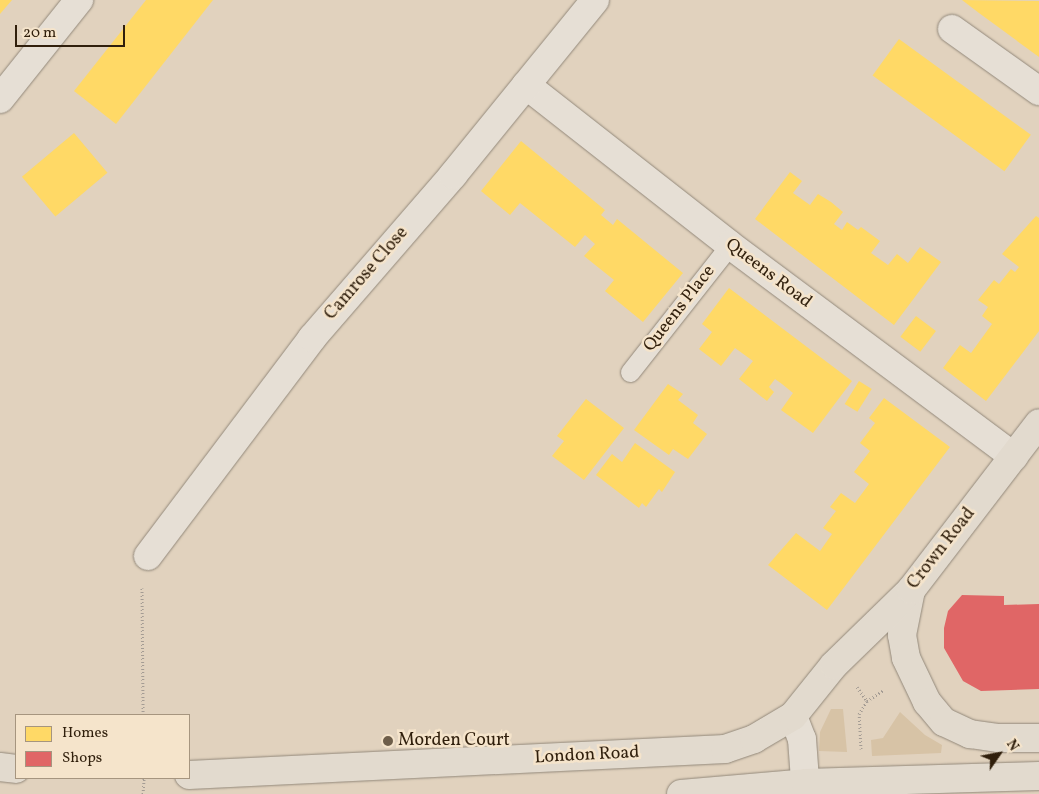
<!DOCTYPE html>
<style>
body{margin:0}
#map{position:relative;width:1039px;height:794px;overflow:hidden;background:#e1d2be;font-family:Vollkorn,serif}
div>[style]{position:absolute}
.green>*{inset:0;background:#d7c3a6}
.homes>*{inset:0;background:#ffd966;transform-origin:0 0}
.shops>*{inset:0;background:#e06666}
.path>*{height:3px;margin-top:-1.5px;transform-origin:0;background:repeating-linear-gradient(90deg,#a49c94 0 1px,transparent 0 3.5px)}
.roads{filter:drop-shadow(0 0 1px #92887a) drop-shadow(0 0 1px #92887a)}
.service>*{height:19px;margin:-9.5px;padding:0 9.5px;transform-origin:9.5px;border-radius:9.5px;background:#e6dfd5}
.minor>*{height:28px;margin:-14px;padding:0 14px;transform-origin:14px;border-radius:14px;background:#e6dfd5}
.trunk>*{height:28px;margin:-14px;padding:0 14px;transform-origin:14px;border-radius:14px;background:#e2dace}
.dots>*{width:14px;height:14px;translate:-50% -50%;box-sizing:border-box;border:2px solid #f5e4cb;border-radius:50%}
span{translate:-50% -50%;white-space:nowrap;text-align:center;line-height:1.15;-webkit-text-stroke:5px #f5e4cb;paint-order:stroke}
.street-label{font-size:18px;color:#301f0c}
.poi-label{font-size:18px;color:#301f0c}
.left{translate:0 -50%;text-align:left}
.legend{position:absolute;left:15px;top:714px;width:175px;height:65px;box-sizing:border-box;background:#f5e4cb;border:1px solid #a6957f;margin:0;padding:6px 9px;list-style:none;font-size:15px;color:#301f0c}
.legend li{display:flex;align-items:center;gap:10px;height:25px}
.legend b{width:25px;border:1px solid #a6957f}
.north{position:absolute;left:974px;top:729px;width:50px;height:50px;-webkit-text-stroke:4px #f5e4cb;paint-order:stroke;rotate:57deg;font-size:14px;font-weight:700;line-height:20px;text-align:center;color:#301f0c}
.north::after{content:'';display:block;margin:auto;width:18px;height:22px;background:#301f0c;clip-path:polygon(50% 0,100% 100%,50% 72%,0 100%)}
.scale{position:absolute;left:15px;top:25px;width:110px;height:22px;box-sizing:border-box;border:2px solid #301f0c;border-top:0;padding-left:6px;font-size:15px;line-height:18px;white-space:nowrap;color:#301f0c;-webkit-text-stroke:4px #f5e4cb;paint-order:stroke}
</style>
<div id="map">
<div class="green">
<div style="clip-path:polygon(831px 709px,843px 709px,847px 752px,819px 751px,820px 732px)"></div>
<div style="clip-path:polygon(900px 712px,925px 735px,942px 745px,941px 753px,872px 756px,871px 740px,883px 738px)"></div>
</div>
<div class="homes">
<div style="clip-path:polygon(0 0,12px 0,0 14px)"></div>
<div style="clip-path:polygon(146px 0,213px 0,116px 124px,74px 91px)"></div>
<div style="clip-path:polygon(962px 0,1039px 1px,1039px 57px,979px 13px)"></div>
<div style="left:899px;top:39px;width:163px;height:45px;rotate:36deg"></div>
<div style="left:74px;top:133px;width:52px;height:68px;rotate:50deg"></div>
<div style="clip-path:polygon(521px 141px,605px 210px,601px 215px,613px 225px,617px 219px,683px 273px,643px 322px,605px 291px,614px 280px,584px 256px,595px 244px,585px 235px,575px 247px,520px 203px,510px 215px,481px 191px)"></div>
<div style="clip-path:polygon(790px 172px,802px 181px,793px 193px,810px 205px,818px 194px,831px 202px,843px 212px,834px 224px,842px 230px,847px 222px,858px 230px,861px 227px,880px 241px,871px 253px,888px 265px,897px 254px,908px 263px,920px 247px,941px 262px,894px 325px,755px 219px)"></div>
<div style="clip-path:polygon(1036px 216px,1039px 218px,1039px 331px,986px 401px,943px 368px,960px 345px,971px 353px,992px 324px,982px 316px,988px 307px,978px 300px,994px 280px,999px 284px,1011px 269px,1015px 272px,1019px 267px,1002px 254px)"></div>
<div style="clip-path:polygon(729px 288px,852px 381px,813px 433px,781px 410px,793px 393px,782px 384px,775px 379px,769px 387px,774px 392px,767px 401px,739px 379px,753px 361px,735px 348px,721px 366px,699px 349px,712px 332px,702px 324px)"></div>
<div style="left:916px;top:316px;width:25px;height:26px;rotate:37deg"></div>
<div style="left:859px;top:381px;width:15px;height:27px;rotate:32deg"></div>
<div style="clip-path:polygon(668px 384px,683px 394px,678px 400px,698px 415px,693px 423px,707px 434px,688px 459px,673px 449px,669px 455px,634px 430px)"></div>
<div style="clip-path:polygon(884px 398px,950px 447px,827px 610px,768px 565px,796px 533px,820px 551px,832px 534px,823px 528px,836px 511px,830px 507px,841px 493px,855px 503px,869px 484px,854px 472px,870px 451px,860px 443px,875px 423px,869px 418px)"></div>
<div style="clip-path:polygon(586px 399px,624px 428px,584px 480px,552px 456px,564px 441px,557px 436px)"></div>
<div style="clip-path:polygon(635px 443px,675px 472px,662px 492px,659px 489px,646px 507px,642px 503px,639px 508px,596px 475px,612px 454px,622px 462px)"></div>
</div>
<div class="shops">
<div style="clip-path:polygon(962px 595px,1004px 596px,1004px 605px,1039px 604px,1039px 689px,981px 691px,963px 681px,944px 648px,944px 628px,948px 611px)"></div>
</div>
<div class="path">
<div style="left:142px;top:588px;width:127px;rotate:89.5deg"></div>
<div style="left:857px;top:687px;width:17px;rotate:54deg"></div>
<div style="left:861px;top:749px;width:35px;rotate:-93deg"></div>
<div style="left:859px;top:714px;width:15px;rotate:-58deg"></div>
<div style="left:867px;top:701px;width:20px;rotate:-33deg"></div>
<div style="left:143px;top:794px;width:16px;rotate:-86deg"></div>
</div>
<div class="roads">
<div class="service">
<div style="left:630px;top:372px;width:162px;rotate:-51.8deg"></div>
</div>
<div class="minor">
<div style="left:952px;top:29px;width:107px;rotate:35.5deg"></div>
<div style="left:526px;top:85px;width:259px;rotate:38.1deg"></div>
<div style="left:730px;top:245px;width:354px;rotate:36.7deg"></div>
<div style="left:0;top:99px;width:127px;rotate:-51.4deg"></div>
<div style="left:148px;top:556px;width:273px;rotate:-53deg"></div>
<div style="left:312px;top:338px;width:216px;rotate:-49.1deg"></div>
<div style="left:453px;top:175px;width:225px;rotate:-50.9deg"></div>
<div style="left:793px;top:716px;width:25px;rotate:69deg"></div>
<div style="left:802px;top:739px;width:55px;rotate:85.8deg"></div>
</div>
<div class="trunk">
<div style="left:911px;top:590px;width:46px;rotate:101.3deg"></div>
<div style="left:902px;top:635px;width:23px;rotate:80deg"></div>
<div style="left:906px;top:658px;width:49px;rotate:64.5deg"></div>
<div style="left:927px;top:702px;width:26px;rotate:50deg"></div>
<div style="left:944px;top:722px;width:29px;rotate:25deg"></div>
<div style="left:970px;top:734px;width:29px;rotate:8deg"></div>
<div style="left:999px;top:738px;width:40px"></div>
<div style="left:0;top:767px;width:16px;rotate:7deg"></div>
<div style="left:189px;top:775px;width:537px;rotate:-2.78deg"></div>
<div style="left:725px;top:749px;width:31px;rotate:-19deg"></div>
<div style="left:754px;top:739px;width:45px;rotate:-30.5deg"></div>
<div style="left:793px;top:716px;width:65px;rotate:-51.2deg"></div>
<div style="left:834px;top:665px;width:107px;rotate:-44.2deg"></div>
<div style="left:911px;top:590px;width:210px;rotate:-52.5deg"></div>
<div style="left:681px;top:794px;width:125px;rotate:-5deg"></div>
<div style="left:806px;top:783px;width:233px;rotate:-1.7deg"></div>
</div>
</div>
<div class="dots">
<div style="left:388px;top:741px;background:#6e5e4a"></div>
</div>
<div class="street-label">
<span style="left:367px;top:274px;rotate:-49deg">Camrose Close</span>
<span style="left:768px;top:274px;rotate:37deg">Queens Road</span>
<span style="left:680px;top:309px;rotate:-52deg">Queens Place</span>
<span style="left:942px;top:549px;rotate:-52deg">Crown Road</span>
<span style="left:587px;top:756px;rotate:-3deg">London Road</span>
</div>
<div class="poi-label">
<span class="left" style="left:398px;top:741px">Morden Court</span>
</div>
<ul class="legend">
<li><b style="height:14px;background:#ffd966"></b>Homes</li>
<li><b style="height:14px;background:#e06666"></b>Shops</li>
</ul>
<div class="north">N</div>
<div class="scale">20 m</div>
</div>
